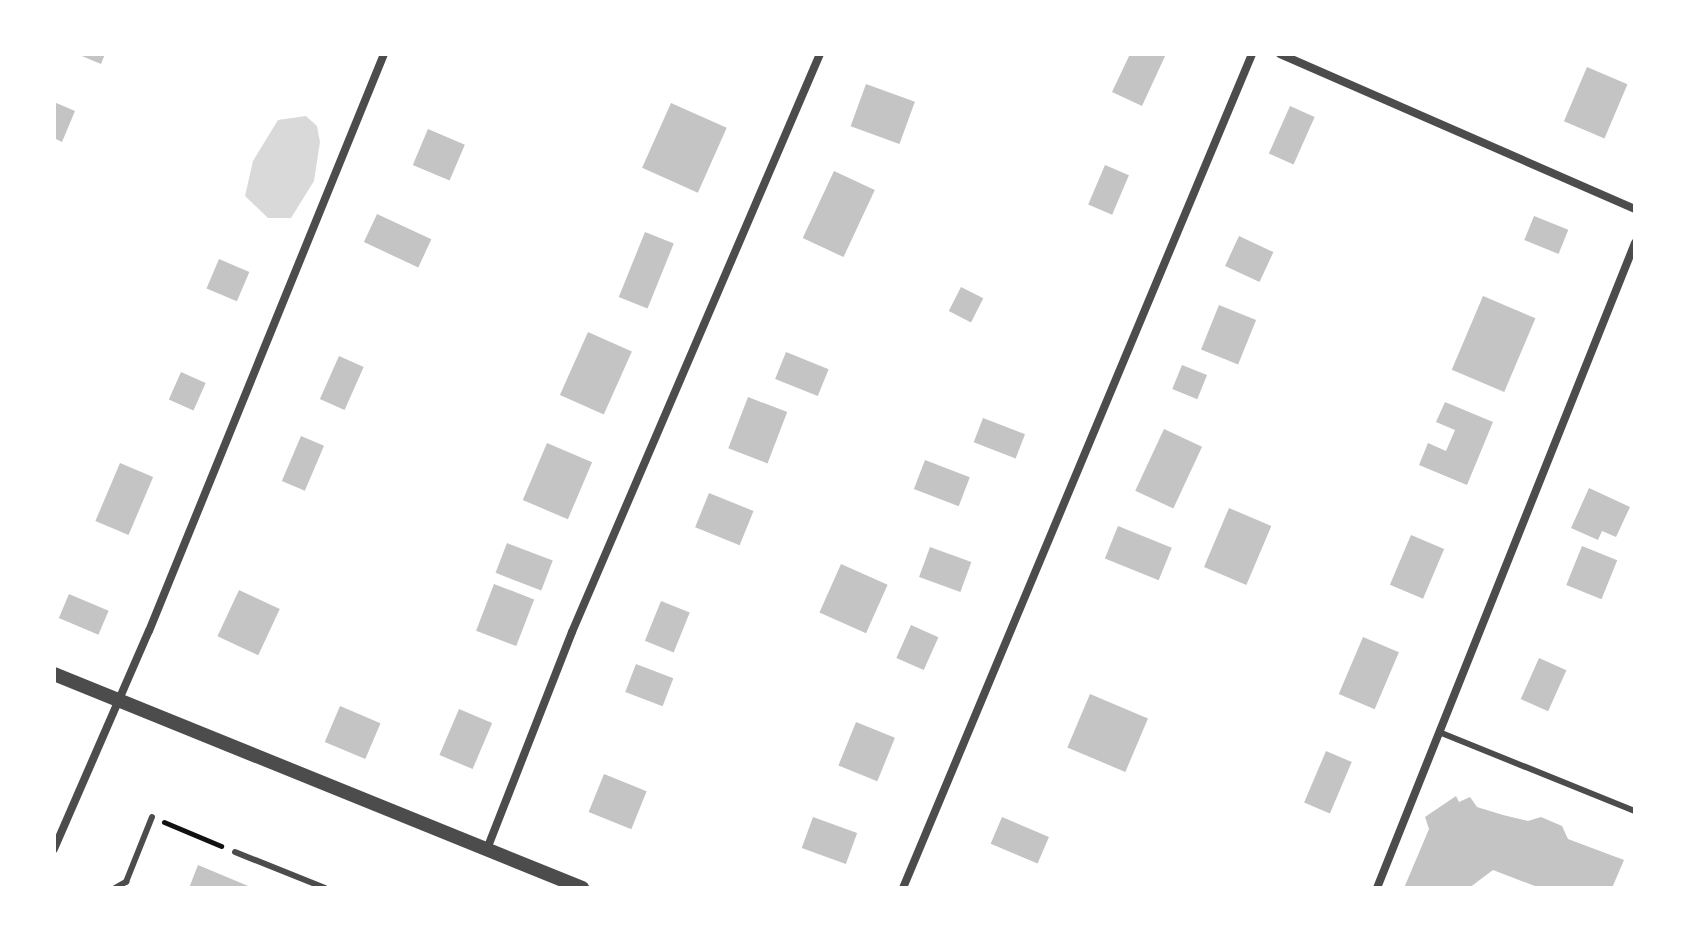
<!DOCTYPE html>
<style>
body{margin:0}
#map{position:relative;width:1689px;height:942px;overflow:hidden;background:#fff;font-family:"Sofia Sans Condensed",sans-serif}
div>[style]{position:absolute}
.water>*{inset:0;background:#d9d9d9}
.building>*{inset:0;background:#c4c4c4;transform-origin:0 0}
.path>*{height:5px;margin:-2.5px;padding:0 2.5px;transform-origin:2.5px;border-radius:2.5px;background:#111}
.service>*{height:6px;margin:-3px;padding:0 3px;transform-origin:3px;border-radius:3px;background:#4c4c4c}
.minor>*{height:8px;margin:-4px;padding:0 4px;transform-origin:4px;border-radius:4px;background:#4c4c4c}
.tertiary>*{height:14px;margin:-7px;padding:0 7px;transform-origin:7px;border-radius:7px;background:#4c4c4c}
span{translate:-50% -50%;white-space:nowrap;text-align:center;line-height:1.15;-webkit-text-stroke:7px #fff;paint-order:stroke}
.frame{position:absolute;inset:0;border:56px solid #fff;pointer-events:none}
</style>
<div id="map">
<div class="water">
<div style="clip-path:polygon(306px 116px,317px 126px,320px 142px,314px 181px,291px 218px,268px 218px,245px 196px,253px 161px,278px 120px)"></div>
</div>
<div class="building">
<div style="clip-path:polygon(77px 54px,105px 54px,101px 64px)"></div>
<div style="clip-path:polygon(1130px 54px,1166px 54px,1142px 106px,1112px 92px)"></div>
<div style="left:1587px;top:67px;width:44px;height:59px;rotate:23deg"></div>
<div style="left:866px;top:84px;width:52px;height:45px;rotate:20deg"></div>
<div style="clip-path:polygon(54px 102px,75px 111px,62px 142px,54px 138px)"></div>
<div style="left:671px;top:103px;width:61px;height:71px;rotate:24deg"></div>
<div style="left:1290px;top:106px;width:27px;height:52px;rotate:24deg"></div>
<div style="left:428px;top:129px;width:40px;height:39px;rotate:23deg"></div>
<div style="left:1105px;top:165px;width:26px;height:43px;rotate:23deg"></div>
<div style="left:834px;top:171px;width:45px;height:74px;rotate:25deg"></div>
<div style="left:377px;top:214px;width:60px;height:31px;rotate:25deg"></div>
<div style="left:1534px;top:216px;width:37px;height:26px;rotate:22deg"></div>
<div style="left:645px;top:232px;width:31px;height:70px;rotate:22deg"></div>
<div style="left:1239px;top:236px;width:38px;height:33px;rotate:25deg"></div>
<div style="left:219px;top:259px;width:33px;height:32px;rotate:23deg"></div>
<div style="left:961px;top:287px;width:25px;height:27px;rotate:27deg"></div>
<div style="left:1483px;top:296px;width:57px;height:80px;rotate:23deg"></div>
<div style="left:1219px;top:305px;width:40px;height:48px;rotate:22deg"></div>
<div style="left:588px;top:332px;width:48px;height:69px;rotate:24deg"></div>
<div style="left:786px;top:352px;width:46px;height:29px;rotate:22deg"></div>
<div style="left:339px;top:356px;width:27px;height:47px;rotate:24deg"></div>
<div style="left:1182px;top:365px;width:27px;height:26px;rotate:22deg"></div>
<div style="left:181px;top:372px;width:27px;height:30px;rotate:24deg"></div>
<div style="left:748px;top:397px;width:42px;height:55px;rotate:21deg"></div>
<div style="clip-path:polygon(1445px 402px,1493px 422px,1467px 485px,1419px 465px,1428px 443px,1446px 451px,1455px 430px,1436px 422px)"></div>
<div style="left:983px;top:418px;width:45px;height:26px;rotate:21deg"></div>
<div style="left:1164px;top:429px;width:42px;height:68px;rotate:25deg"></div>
<div style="left:301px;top:436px;width:25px;height:49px;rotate:23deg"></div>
<div style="left:547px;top:443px;width:49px;height:62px;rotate:23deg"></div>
<div style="left:925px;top:460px;width:48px;height:31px;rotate:21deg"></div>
<div style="left:120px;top:463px;width:36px;height:63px;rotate:23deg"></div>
<div style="clip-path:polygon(1589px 488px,1630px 507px,1616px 537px,1602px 531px,1598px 540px,1571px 528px)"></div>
<div style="left:709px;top:493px;width:48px;height:37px;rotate:22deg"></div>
<div style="left:1229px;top:508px;width:46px;height:64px;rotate:23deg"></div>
<div style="left:1118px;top:526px;width:58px;height:35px;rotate:22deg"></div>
<div style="left:1411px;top:535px;width:36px;height:54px;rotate:23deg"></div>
<div style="left:507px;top:543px;width:49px;height:32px;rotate:21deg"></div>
<div style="left:1582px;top:546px;width:38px;height:42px;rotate:22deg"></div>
<div style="left:930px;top:547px;width:44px;height:32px;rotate:20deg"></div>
<div style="left:841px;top:564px;width:51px;height:53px;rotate:24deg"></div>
<div style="left:494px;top:584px;width:43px;height:50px;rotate:21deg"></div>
<div style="left:239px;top:590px;width:45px;height:51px;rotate:25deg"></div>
<div style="left:69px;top:594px;width:43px;height:26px;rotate:23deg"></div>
<div style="left:661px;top:601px;width:31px;height:43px;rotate:22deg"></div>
<div style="left:911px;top:625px;width:30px;height:36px;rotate:24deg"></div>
<div style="left:1363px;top:637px;width:39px;height:62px;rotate:23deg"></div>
<div style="left:1539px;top:658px;width:30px;height:45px;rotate:24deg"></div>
<div style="left:636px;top:664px;width:40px;height:30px;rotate:21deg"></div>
<div style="left:1090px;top:694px;width:63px;height:58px;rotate:23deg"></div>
<div style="left:340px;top:706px;width:44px;height:39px;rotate:23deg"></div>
<div style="left:459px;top:709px;width:36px;height:50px;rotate:23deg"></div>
<div style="left:856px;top:722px;width:42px;height:47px;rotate:22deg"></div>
<div style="left:1326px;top:751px;width:28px;height:56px;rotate:23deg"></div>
<div style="left:604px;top:774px;width:46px;height:41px;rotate:22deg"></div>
<div style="clip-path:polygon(1456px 796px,1459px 802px,1470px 797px,1477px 807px,1503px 815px,1528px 821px,1541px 817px,1562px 826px,1568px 839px,1624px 860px,1612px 888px,1540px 888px,1493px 870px,1469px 888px,1404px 888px,1429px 829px,1425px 817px)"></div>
<div style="left:813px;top:817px;width:47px;height:33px;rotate:20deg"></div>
<div style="left:1002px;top:817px;width:51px;height:29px;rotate:23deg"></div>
<div style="clip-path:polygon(198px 865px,253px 888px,189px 888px)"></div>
</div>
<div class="path">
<div style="left:164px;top:822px;width:62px;rotate:22.8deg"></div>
</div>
<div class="service">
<div style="left:1439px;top:732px;width:211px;rotate:22deg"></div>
<div style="left:235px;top:852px;width:97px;rotate:21.8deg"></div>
<div style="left:115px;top:888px;width:13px;rotate:-29deg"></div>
<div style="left:126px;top:882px;width:70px;rotate:-68.2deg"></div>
</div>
<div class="minor">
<div style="left:1280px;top:54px;width:387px;rotate:23.6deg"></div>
<div style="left:54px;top:849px;width:238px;rotate:-66.5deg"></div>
<div style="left:149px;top:631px;width:623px;rotate:-67.84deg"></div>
<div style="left:487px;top:849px;width:233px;rotate:-68.6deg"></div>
<div style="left:572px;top:632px;width:629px;rotate:-66.78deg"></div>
<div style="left:903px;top:888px;width:904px;rotate:-67.29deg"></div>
<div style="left:1377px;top:888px;width:695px;rotate:-68.2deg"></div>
</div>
<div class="tertiary">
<div style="left:54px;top:674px;width:570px;rotate:22.06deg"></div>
</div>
<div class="frame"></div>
</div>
